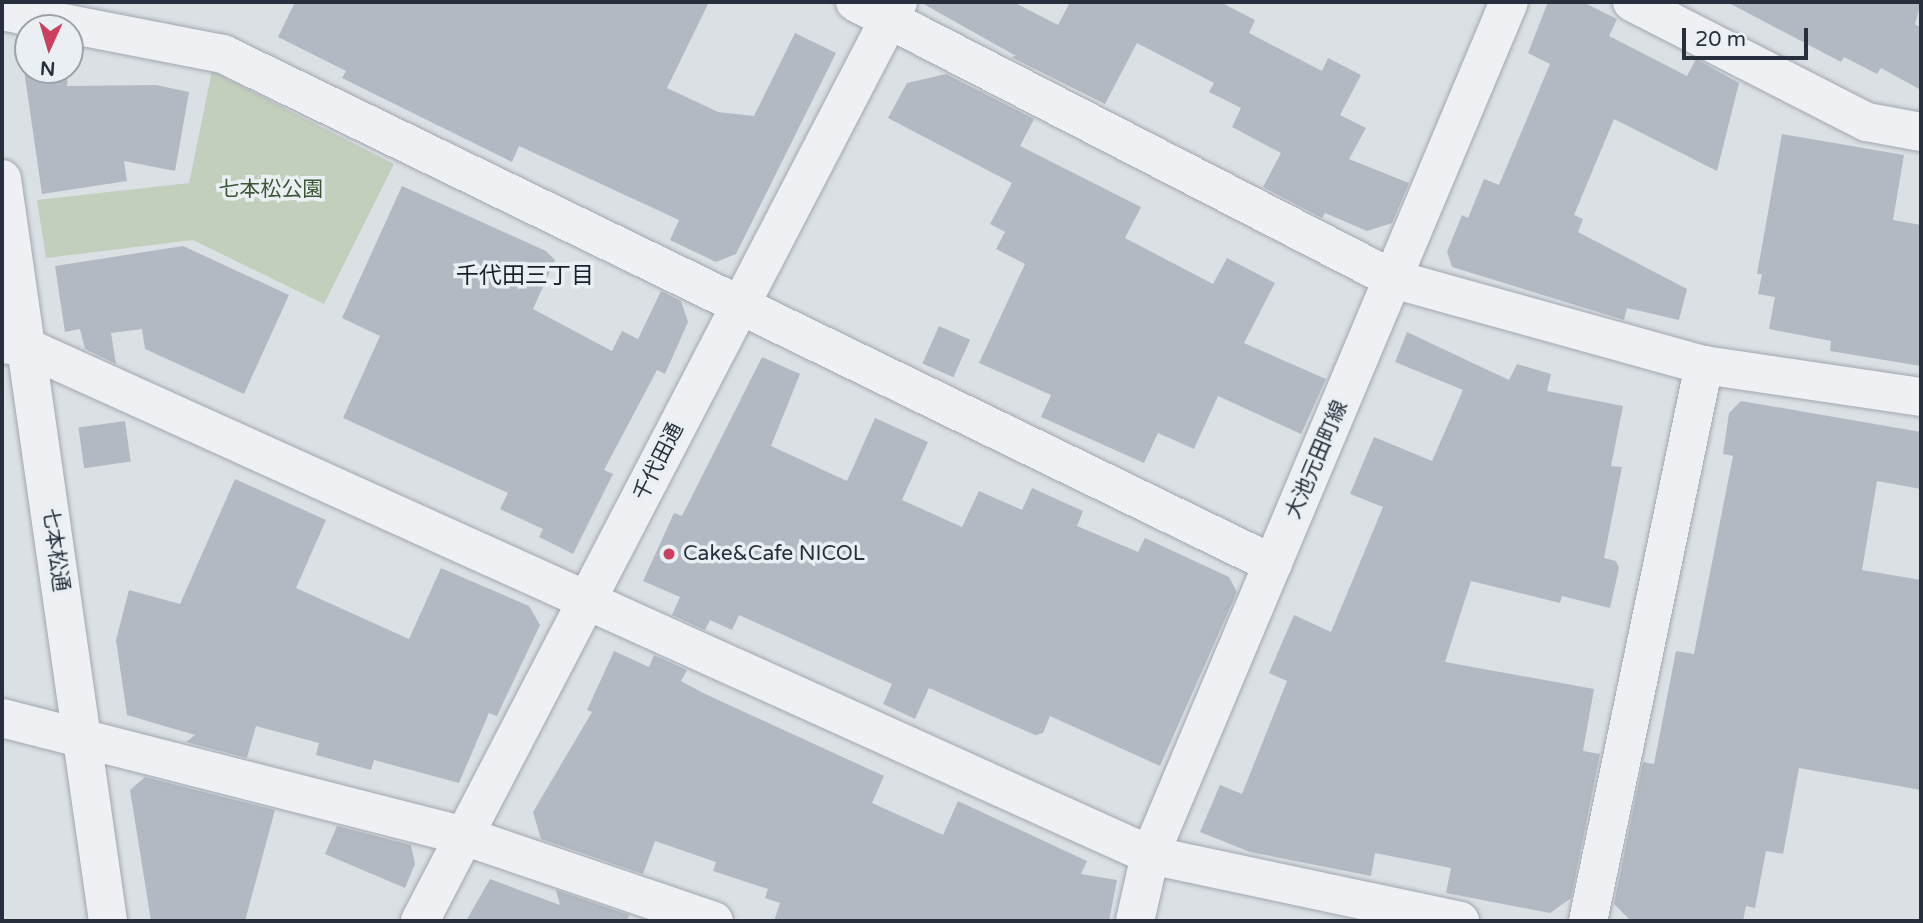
<!DOCTYPE html>
<meta charset="utf-8">
<style>
body{margin:0}
#map{position:relative;width:1923px;height:923px;overflow:hidden;background:#dbe0e5;font-family:"Varela Round","Noto Sans JP",sans-serif}
div>[style]{position:absolute}
.green>*{inset:0;background:#c2cfbd}
.building>*{inset:0;background:#b3b9c2;transform-origin:0 0}
.roads{filter:drop-shadow(0 0 2px #a1a7af) drop-shadow(0 0 2px #a1a7af)}
.minor>*{height:38px;margin:-19px;padding:0 19px;transform-origin:19px;border-radius:19px;background:#eef0f4}
.dots>*{width:19px;height:19px;translate:-50% -50%;box-sizing:border-box;border:4px solid #eaeff3;border-radius:50%}
span{translate:-50% -50%;white-space:nowrap;text-align:center;line-height:1.15;-webkit-text-stroke:7px #eaeff3;paint-order:stroke}
.park-label{font-size:21px;color:#3c5633}
.street-label{font-size:21px;color:#262f3b}
.poi-label{font-size:21px;color:#262f3b}
.left{translate:0 -50%;text-align:left}
.neighbourhood-label{font-size:23px;color:#18202c}
.frame{position:absolute;inset:0;border:4px solid #262f3b;pointer-events:none}
.north{position:absolute;left:14px;top:14px;width:70px;height:70px;box-sizing:border-box;background:#eaeff3;border:2px solid #9ca2a9;border-radius:50%;rotate:184deg;font-size:19px;font-weight:700;line-height:28px;text-align:center;color:#262f3b}
.north::after{content:'';display:block;margin:auto;width:24px;height:32px;background:#ca405d;clip-path:polygon(50% 0,100% 100%,50% 72%,0 100%)}
.scale{position:absolute;left:1682px;top:28px;width:126px;height:32px;box-sizing:border-box;border:4px solid #262f3b;border-top:0;padding-left:9px;font-size:21px;line-height:24px;white-space:nowrap;color:#262f3b;-webkit-text-stroke:5px #eaeff3;paint-order:stroke}
</style>
<div id="map">
<div class="green">
<div style="clip-path:polygon(212px 71px,394px 164px,324px 304px,193px 240px,46px 258px,37px 200px,189px 183px)"></div>
</div>
<div class="building">
<div style="clip-path:polygon(295px 2px,709px 2px,667px 88px,718px 112px,754px 116px,795px 33px,836px 53px,736px 254px,716px 262px,670px 240px,679px 220px,519px 146px,512px 162px,342px 78px,346px 71px,278px 37px)"></div>
<div style="clip-path:polygon(920px 2px,1013px 2px,1058px 25px,1070px 2px,1220px 2px,1255px 20px,1249px 33px,1322px 71px,1328px 58px,1361px 75px,1340px 115px,1366px 128px,1349px 159px,1409px 183px,1392px 223px,1367px 231px,1325px 213px,1322px 218px,1263px 187px,1281px 153px,1232px 127px,1241px 108px,1209px 92px,1214px 83px,1137px 43px,1105px 104px,1011px 57px,1016px 56px)"></div>
<div style="clip-path:polygon(1548px 2px,1583px 2px,1617px 19px,1609px 36px,1687px 76px,1696px 59px,1739px 83px,1717px 171px,1614px 119px,1574px 215px,1583px 219px,1578px 232px,1687px 289px,1679px 320px,1627px 308px,1624px 320px,1452px 267px,1447px 252px,1462px 215px,1468px 218px,1484px 179px,1499px 185px,1550px 64px,1528px 53px)"></div>
<div style="clip-path:polygon(1727px 2px,1921px 2px,1915px 24px,1921px 28px,1921px 90px,1881px 68px,1877px 74px,1844px 57px,1841px 62px)"></div>
<div style="clip-path:polygon(24px 70px,68px 70px,67px 86px,156px 85px,189px 92px,175px 171px,124px 161px,127px 181px,42px 194px)"></div>
<div style="clip-path:polygon(946px 74px,1034px 119px,1020px 146px,1141px 207px,1125px 238px,1213px 284px,1227px 258px,1275px 283px,1244px 343px,1326px 379px,1301px 434px,1218px 396px,1194px 449px,1158px 433px,1144px 463px,1041px 417px,1051px 395px,979px 363px,1025px 264px,996px 249px,1005px 232px,990px 224px,1012px 183px,888px 118px,907px 83px)"></div>
<div style="clip-path:polygon(1782px 134px,1904px 155px,1893px 220px,1921px 225px,1921px 366px,1830px 351px,1831px 341px,1769px 329px,1775px 297px,1758px 294px,1762px 274px,1757px 274px)"></div>
<div style="clip-path:polygon(402px 186px,546px 251px,555px 260px,533px 309px,612px 351px,622px 331px,638px 339px,661px 291px,681px 301px,688px 322px,665px 374px,657px 370px,604px 470px,613px 474px,573px 554px,539px 537px,543px 529px,500px 509px,508px 493px,343px 418px,380px 336px,342px 318px)"></div>
<div style="clip-path:polygon(183px 246px,289px 295px,244px 394px,145px 349px,142px 329px,111px 333px,116px 364px,85px 349px,80px 329px,65px 332px,55px 266px)"></div>
<div style="left:939px;top:326px;width:34px;height:41px;rotate:24deg"></div>
<div style="clip-path:polygon(1407px 332px,1509px 380px,1517px 364px,1551px 374px,1547px 391px,1623px 406px,1611px 466px,1622px 467px,1604px 558px,1616px 561px,1619px 568px,1610px 608px,1562px 596px,1560px 603px,1471px 581px,1445px 662px,1594px 689px,1583px 751px,1600px 754px,1571px 898px,1550px 913px,1446px 893px,1451px 868px,1375px 853px,1371px 876px,1250px 852px,1200px 832px,1220px 785px,1242px 794px,1287px 681px,1269px 673px,1294px 615px,1331px 632px,1383px 507px,1350px 494px,1374px 437px,1432px 461px,1463px 390px,1395px 362px)"></div>
<div style="clip-path:polygon(762px 357px,800px 374px,771px 446px,847px 481px,875px 418px,928px 442px,902px 500px,962px 527px,979px 491px,1022px 510px,1032px 488px,1083px 511px,1077px 526px,1138px 552px,1145px 538px,1229px 577px,1237px 592px,1160px 766px,1050px 716px,1043px 733px,1035px 735px,929px 688px,915px 719px,883px 704px,892px 684px,739px 615px,732px 630px,710px 620px,705px 630px,672px 615px,680px 597px,643px 581px,674px 513px,682px 516px)"></div>
<div style="clip-path:polygon(1741px 401px,1921px 432px,1921px 489px,1877px 481px,1862px 570px,1921px 580px,1921px 790px,1799px 768px,1783px 854px,1766px 851px,1755px 908px,1746px 906px,1743px 921px,1631px 921px,1614px 904px,1643px 762px,1654px 764px,1676px 651px,1694px 654px,1733px 456px,1723px 454px,1729px 413px)"></div>
<div style="left:125px;top:421px;width:41px;height:47px;rotate:82deg"></div>
<div style="clip-path:polygon(235px 479px,326px 520px,296px 588px,409px 639px,441px 568px,529px 606px,540px 625px,497px 716px,489px 713px,459px 783px,374px 760px,371px 770px,316px 755px,319px 743px,256px 726px,247px 758px,186px 742px,195px 735px,127px 715px,116px 640px,129px 590px,180px 604px)"></div>
<div style="clip-path:polygon(614px 651px,649px 667px,654px 655px,687px 670px,681px 681px,703px 693px,884px 776px,872px 803px,943px 835px,958px 801px,1087px 861px,1081px 874px,1117px 880px,1109px 921px,774px 921px,780px 903px,765px 898px,768px 889px,713px 871px,716px 862px,655px 841px,643px 874px,541px 839px,533px 812px,592px 712px,587px 710px)"></div>
<div style="clip-path:polygon(145px 777px,275px 810px,245px 921px,151px 921px,130px 790px)"></div>
<div style="clip-path:polygon(337px 826px,411px 845px,415px 864px,405px 888px,325px 854px)"></div>
<div style="clip-path:polygon(490px 879px,560px 905px,556px 890px,629px 915px,627px 921px,466px 921px)"></div>
</div>
<div class="roads">
<div class="minor">
<div style="left:855px;top:2px;width:605px;rotate:27.24deg"></div>
<div style="left:1393px;top:279px;width:323px;rotate:15.5deg"></div>
<div style="left:1704px;top:365px;width:219px;rotate:8.4deg"></div>
<div style="left:1632px;top:2px;width:264px;rotate:27.1deg"></div>
<div style="left:1867px;top:122px;width:55px;rotate:10.5deg"></div>
<div style="left:2px;top:11px;width:225px;rotate:11deg"></div>
<div style="left:223px;top:54px;width:1167px;rotate:25.91deg"></div>
<div style="left:2px;top:179px;width:750px;rotate:81.87deg"></div>
<div style="left:2px;top:344px;width:24px;rotate:7deg"></div>
<div style="left:26px;top:347px;width:1233px;rotate:24.32deg"></div>
<div style="left:1150px;top:855px;width:317px;rotate:12deg"></div>
<div style="left:2px;top:718px;width:477px;rotate:14.3deg"></div>
<div style="left:464px;top:836px;width:264px;rotate:18.8deg"></div>
<div style="left:420px;top:921px;width:1036px;rotate:-62.52deg"></div>
<div style="left:1135px;top:921px;width:68px;rotate:-77.2deg"></div>
<div style="left:1150px;top:855px;width:925px;rotate:-67.18deg"></div>
<div style="left:1588px;top:921px;width:568px;rotate:-78.22deg"></div>
</div>
</div>
<div class="dots">
<div style="left:669px;top:554px;background:#ca405d"></div>
</div>
<div class="park-label">
<span style="left:271px;top:190px">七本松公園</span>
</div>
<div class="street-label">
<span style="left:1317px;top:460px;rotate:-67deg">大池元田町線</span>
<span style="left:659px;top:462px;rotate:-63deg">千代田通</span>
<span style="left:55px;top:550px;rotate:82deg">七本松通</span>
</div>
<div class="poi-label">
<span class="left" style="left:683px;top:554px">Cake&amp;Cafe NICOL</span>
</div>
<div class="neighbourhood-label">
<span style="left:525px;top:276px">千代田三丁目</span>
</div>
<div class="frame"></div>
<div class="north">N</div>
<div class="scale">20 m</div>
</div>
